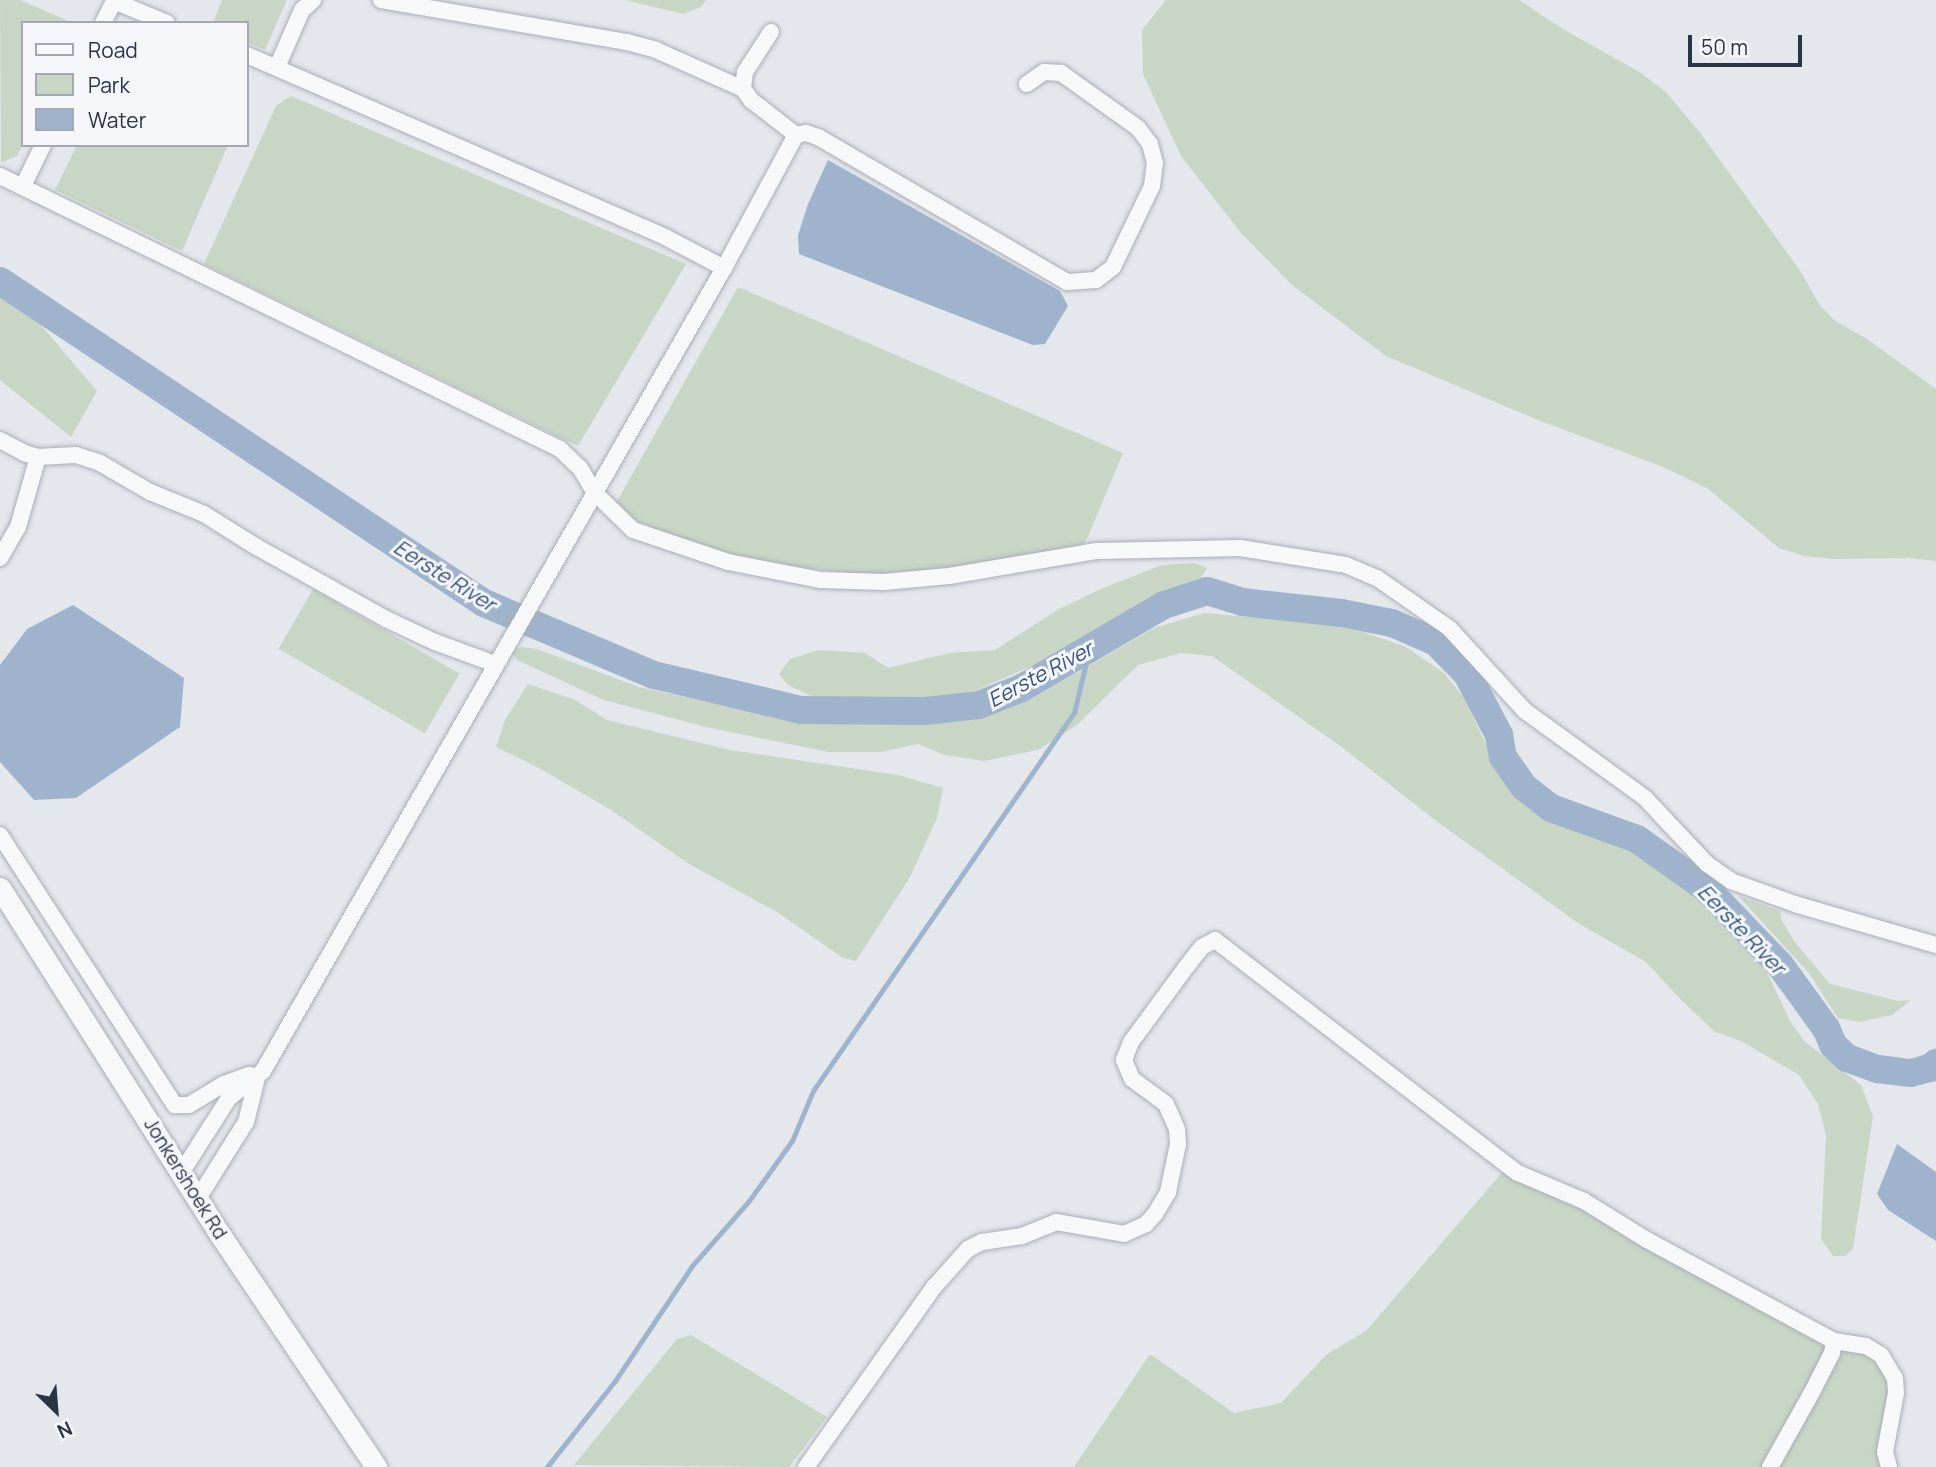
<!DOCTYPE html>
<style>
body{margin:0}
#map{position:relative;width:1936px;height:1467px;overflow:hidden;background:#e4e7ec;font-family:Manrope,sans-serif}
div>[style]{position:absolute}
.green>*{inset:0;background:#c9d6c5;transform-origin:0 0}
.water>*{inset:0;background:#9fb4cc}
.stream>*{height:4.5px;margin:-2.25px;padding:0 2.25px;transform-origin:2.25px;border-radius:2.25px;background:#9fb4cc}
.river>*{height:28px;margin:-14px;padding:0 14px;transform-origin:14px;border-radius:14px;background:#9fb4cc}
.roads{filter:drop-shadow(0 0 2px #a9aeb7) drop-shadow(0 0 2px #a9aeb7)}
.minor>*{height:16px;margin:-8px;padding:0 8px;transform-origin:8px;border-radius:8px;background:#f7f8fa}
.tertiary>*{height:21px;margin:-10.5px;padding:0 10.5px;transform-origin:10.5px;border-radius:10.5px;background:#f7f8fa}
span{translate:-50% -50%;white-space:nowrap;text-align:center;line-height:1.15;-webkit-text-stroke:6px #f4f6f9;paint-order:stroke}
.street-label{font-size:19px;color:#2b3445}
.water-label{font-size:21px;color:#34527a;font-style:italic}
.legend{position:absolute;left:21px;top:21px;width:228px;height:126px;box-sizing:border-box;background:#f4f6f9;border:2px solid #a4a8b1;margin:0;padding:9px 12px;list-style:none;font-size:21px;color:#2b3445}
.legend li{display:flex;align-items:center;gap:14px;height:35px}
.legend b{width:35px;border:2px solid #a4a8b1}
.north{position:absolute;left:21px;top:1376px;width:70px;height:70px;-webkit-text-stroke:5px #f4f6f9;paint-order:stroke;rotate:155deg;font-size:19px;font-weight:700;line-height:28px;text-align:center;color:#2b3445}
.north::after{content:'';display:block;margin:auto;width:24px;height:32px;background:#2b3445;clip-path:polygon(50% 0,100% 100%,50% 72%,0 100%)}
.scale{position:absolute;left:1688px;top:35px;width:114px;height:32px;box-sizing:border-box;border:4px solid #2b3445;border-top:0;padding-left:9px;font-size:21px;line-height:24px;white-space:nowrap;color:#2b3445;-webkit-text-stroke:5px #f4f6f9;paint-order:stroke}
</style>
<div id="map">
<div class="green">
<div style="clip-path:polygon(0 0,20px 0,73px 23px,23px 23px,23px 145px,17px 156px,1px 163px)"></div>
<div style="clip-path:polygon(222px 0,287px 0,265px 50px,247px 42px,247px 23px,213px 23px)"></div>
<div style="clip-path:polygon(625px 0,706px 0,701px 7px,683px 14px)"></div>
<div style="clip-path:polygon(1166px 0,1519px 0,1563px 29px,1641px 73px,1667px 93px,1701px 134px,1801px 272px,1819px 304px,1834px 320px,1867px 339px,1936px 389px,1936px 561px,1909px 558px,1834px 559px,1804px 556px,1779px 548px,1707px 488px,1663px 467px,1538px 420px,1386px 356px,1292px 285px,1241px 233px,1181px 156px,1143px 74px,1142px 30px)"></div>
<div style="clip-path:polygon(291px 96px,686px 264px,578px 446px,204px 264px,276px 106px)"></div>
<div style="clip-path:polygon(77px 145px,228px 145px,182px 251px,55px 190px)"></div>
<div style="clip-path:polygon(0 277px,97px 391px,71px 437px,0 380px)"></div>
<div style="clip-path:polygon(738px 287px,1123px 453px,1086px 541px,1079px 547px,967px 566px,879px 574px,850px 573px,754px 562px,680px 539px,621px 514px,616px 503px)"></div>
<div style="clip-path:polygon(1194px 563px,1207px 568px,1201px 578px,1052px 657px,963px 696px,873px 704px,811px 696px,788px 685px,779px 674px,790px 659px,819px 650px,865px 653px,888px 668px,949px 653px,995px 650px,1059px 609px,1101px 589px,1162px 565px)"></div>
<div style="left:313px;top:589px;width:169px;height:69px;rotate:30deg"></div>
<div style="clip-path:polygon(1204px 613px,1318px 623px,1363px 632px,1406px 647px,1444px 673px,1464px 698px,1499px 771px,1515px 796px,1543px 816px,1615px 843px,1648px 860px,1687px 887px,1732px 927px,1765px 968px,1790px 1021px,1804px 1041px,1861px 1085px,1873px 1116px,1853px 1249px,1845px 1256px,1833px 1256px,1821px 1239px,1826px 1135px,1818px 1104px,1799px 1075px,1741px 1041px,1715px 1032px,1679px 998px,1646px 962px,1578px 923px,1435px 820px,1339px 745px,1212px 656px,1181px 653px,1138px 665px,1077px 725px,1038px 750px,984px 761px,945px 755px,918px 744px,881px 752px,828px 752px,706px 727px,604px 700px,517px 660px,511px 651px,522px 647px,537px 649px,639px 687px,740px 709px,842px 723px,883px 721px,980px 710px,1033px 698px,1154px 628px)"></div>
<div style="clip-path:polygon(528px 684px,575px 700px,607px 720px,730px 750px,898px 775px,943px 788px,937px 818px,910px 877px,856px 961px,843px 958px,777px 912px,689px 864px,611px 810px,539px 768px,496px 747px,505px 720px)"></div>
<div style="clip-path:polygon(1738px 896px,1780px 911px,1781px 919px,1794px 941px,1830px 984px,1898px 1001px,1911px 1000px,1892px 1015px,1860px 1022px,1838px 1018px,1809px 973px)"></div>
<div style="clip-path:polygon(1506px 1168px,1564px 1196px,1828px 1344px,1827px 1355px,1764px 1467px,1074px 1467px,1150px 1354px,1234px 1413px,1281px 1403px,1326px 1355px,1367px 1330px)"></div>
<div style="clip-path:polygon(691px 1335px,827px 1417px,789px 1467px,574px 1465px,677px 1339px)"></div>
<div style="clip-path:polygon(1843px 1346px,1878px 1357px,1889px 1375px,1886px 1467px,1775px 1467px)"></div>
</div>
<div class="water">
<div style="clip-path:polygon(828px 160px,1060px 291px,1068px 306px,1045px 344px,1033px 345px,799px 254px,798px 235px,808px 204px)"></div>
<div style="clip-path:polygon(73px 605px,184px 678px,180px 727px,76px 798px,34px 800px,0 762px,0 665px,27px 629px)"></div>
<div style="clip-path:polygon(1897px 1144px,1936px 1172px,1936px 1241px,1888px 1210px,1877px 1194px)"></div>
</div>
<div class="stream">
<div style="left:547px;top:1467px;width:110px;rotate:-51.7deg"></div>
<div style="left:615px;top:1381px;width:138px;rotate:-56.2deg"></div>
<div style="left:692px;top:1266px;width:86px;rotate:-48.8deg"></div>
<div style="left:749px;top:1201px;width:74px;rotate:-54.4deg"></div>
<div style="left:792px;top:1141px;width:54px;rotate:-67.2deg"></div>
<div style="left:813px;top:1091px;width:459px;rotate:-55.4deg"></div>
<div style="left:1074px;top:713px;width:65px;rotate:-76.6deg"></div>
</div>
<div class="river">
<div style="left:0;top:281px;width:581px;rotate:33.64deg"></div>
<div style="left:484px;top:603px;width:185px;rotate:23deg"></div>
<div style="left:654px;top:675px;width:151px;rotate:13.4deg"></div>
<div style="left:801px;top:710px;width:124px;rotate:0.5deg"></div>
<div style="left:925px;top:711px;width:54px;rotate:-6.3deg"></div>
<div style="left:979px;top:705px;width:46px;rotate:-21.6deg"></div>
<div style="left:1022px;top:688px;width:164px;rotate:-30.3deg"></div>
<div style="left:1164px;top:605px;width:45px;rotate:-18deg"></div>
<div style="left:1207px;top:591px;width:37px;rotate:17deg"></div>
<div style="left:1242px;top:602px;width:100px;rotate:6.3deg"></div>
<div style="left:1341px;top:613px;width:52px;rotate:11.1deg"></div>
<div style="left:1392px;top:623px;width:48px;rotate:23.4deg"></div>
<div style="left:1436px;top:642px;width:45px;rotate:45.9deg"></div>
<div style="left:1467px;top:674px;width:69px;rotate:62.3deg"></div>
<div style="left:1499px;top:735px;width:22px;rotate:80deg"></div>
<div style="left:1503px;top:757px;width:37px;rotate:55deg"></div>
<div style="left:1524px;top:787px;width:34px;rotate:38deg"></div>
<div style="left:1551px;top:808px;width:91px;rotate:19.8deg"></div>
<div style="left:1637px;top:839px;width:86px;rotate:35.5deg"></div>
<div style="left:1707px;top:889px;width:105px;rotate:46.2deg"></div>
<div style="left:1780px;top:965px;width:80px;rotate:54.1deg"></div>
<div style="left:1827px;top:1030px;width:16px;rotate:68deg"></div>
<div style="left:1833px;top:1045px;width:19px;rotate:43deg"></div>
<div style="left:1847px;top:1058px;width:33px;rotate:20deg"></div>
<div style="left:1878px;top:1069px;width:33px;rotate:7deg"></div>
<div style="left:1911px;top:1073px;width:20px;rotate:-15deg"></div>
<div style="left:1930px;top:1068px;width:8px;rotate:-40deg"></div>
</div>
<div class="roads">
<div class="minor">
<div style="left:381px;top:0;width:250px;rotate:9.7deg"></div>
<div style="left:627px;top:42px;width:30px;rotate:15deg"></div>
<div style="left:656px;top:50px;width:95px;rotate:24.1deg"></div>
<div style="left:103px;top:23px;width:25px;rotate:-63deg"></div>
<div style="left:114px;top:1px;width:57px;rotate:22.5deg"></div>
<div style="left:771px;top:32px;width:48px;rotate:123deg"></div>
<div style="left:745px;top:72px;width:17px;rotate:97deg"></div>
<div style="left:743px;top:89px;width:14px;rotate:54deg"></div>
<div style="left:751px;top:100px;width:57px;rotate:37.9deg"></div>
<div style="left:247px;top:55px;width:456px;rotate:23.5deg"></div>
<div style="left:665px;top:237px;width:67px;rotate:27.7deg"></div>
<div style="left:277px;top:67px;width:62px;rotate:-66.3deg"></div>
<div style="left:302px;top:10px;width:15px;rotate:-42deg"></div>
<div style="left:0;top:176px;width:623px;rotate:25.99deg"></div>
<div style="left:560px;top:449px;width:28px;rotate:44deg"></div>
<div style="left:580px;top:468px;width:29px;rotate:59deg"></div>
<div style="left:595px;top:493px;width:53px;rotate:44.2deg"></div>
<div style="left:633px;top:530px;width:100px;rotate:18.6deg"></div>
<div style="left:728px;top:562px;width:95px;rotate:11deg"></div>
<div style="left:821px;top:580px;width:63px;rotate:1.8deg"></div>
<div style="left:884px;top:582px;width:65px;rotate:-5.3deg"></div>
<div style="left:949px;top:576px;width:150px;rotate:-9.6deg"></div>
<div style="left:1097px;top:551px;width:143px;rotate:-1.2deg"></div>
<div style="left:1240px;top:548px;width:107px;rotate:9.1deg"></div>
<div style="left:1346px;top:565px;width:34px;rotate:23deg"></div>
<div style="left:1377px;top:578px;width:88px;rotate:34.8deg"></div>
<div style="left:1449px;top:628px;width:113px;rotate:47.5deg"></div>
<div style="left:1525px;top:711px;width:147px;rotate:35.9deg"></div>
<div style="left:1644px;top:797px;width:92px;rotate:46.8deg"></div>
<div style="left:1707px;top:864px;width:29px;rotate:35deg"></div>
<div style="left:1731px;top:881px;width:71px;rotate:19.7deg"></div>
<div style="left:1798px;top:905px;width:144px;rotate:16.2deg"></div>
<div style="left:23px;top:186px;width:46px;rotate:-64deg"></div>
<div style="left:0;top:440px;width:27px;rotate:28deg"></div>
<div style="left:24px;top:453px;width:15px;rotate:16deg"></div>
<div style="left:38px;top:457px;width:38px;rotate:-3deg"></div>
<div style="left:76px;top:455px;width:25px;rotate:18deg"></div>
<div style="left:100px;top:463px;width:58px;rotate:30.1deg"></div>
<div style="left:150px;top:492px;width:58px;rotate:22.2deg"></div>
<div style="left:204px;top:514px;width:60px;rotate:32.1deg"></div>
<div style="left:255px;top:546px;width:150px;rotate:29.1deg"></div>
<div style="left:386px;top:619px;width:54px;rotate:25.1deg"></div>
<div style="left:435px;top:642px;width:64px;rotate:20.1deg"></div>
<div style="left:0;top:558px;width:36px;rotate:-60deg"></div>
<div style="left:18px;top:527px;width:73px;rotate:-74.1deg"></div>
<div style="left:0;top:835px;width:322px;rotate:57.1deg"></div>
<div style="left:175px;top:1105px;width:14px"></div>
<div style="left:189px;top:1105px;width:41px;rotate:-31deg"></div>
<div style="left:224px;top:1084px;width:27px;rotate:-20deg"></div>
<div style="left:181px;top:1173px;width:89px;rotate:-57.4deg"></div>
<div style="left:229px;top:1098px;width:43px;rotate:-38.5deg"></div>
<div style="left:263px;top:1071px;width:926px;rotate:-60.14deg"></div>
<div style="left:724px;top:268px;width:151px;rotate:-61.6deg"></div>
<div style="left:796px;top:135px;width:10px;rotate:-11deg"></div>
<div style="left:806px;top:133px;width:13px;rotate:18deg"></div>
<div style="left:818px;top:137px;width:288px;rotate:30.2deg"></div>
<div style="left:1067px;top:282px;width:29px;rotate:-4deg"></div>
<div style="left:1096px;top:280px;width:21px;rotate:-37deg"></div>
<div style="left:1113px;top:267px;width:90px;rotate:-64.3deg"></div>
<div style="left:1152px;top:186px;width:23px;rotate:-83deg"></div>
<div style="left:1155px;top:163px;width:20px;rotate:-105deg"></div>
<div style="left:1150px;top:144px;width:20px;rotate:-127deg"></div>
<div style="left:1138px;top:128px;width:95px;rotate:-144.5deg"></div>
<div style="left:1061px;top:73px;width:17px;rotate:-177deg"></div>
<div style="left:1044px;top:72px;width:21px;rotate:145deg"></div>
<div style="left:197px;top:1200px;width:92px;rotate:-57.9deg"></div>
<div style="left:246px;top:1122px;width:45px;rotate:-76deg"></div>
<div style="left:1834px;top:1341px;width:32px;rotate:9deg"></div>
<div style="left:1866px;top:1346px;width:17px;rotate:31deg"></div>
<div style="left:1881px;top:1355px;width:27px;rotate:59deg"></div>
<div style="left:1895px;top:1378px;width:15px;rotate:86deg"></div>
<div style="left:1896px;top:1393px;width:60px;rotate:100.6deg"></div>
<div style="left:1885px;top:1452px;width:16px;rotate:75deg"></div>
<div style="left:806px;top:1467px;width:221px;rotate:-54.6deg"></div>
<div style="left:934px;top:1287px;width:51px;rotate:-48.2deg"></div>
<div style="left:968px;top:1249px;width:16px;rotate:-27deg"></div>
<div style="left:982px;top:1242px;width:40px;rotate:-8.5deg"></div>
<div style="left:1022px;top:1236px;width:37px;rotate:-22deg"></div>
<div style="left:1056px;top:1222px;width:69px;rotate:10deg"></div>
<div style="left:1124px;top:1234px;width:24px;rotate:-24deg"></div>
<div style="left:1146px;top:1224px;width:13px;rotate:-48deg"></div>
<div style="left:1155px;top:1214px;width:26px;rotate:-59deg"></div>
<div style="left:1168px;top:1192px;width:49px;rotate:-78.2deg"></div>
<div style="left:1178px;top:1144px;width:15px;rotate:-94deg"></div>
<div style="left:1177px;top:1129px;width:27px;rotate:-114deg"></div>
<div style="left:1166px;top:1104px;width:42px;rotate:-143.7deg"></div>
<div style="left:1132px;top:1079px;width:21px;rotate:-113deg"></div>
<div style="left:1124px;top:1060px;width:19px;rotate:-69deg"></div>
<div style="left:1131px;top:1042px;width:94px;rotate:-53.6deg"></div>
<div style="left:1187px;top:966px;width:24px;rotate:-52deg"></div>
<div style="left:1202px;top:947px;width:15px;rotate:-28deg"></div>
<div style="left:1215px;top:940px;width:382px;rotate:37.6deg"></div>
<div style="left:1518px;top:1173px;width:72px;rotate:23deg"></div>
<div style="left:1584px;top:1201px;width:74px;rotate:31.8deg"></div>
<div style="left:1647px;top:1240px;width:213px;rotate:28.4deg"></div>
<div style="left:1834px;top:1341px;width:12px;rotate:99deg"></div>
<div style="left:1832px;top:1353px;width:46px;rotate:117.1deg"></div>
<div style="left:1811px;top:1394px;width:84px;rotate:119.3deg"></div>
</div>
<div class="tertiary">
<div style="left:0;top:888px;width:409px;rotate:57.6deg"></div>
<div style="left:219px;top:1233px;width:282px;rotate:56.1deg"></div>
</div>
</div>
<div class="street-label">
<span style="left:185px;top:1179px;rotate:58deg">Jonkershoek Rd</span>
</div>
<div class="water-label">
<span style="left:445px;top:575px;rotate:32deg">Eerste River</span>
<span style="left:1040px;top:674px;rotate:-28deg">Eerste River</span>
<span style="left:1742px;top:929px;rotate:46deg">Eerste River</span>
</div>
<ul class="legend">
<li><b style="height:9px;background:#f7f8fa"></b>Road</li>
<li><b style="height:19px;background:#c9d6c5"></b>Park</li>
<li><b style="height:19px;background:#9fb4cc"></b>Water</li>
</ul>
<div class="north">N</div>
<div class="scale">50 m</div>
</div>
